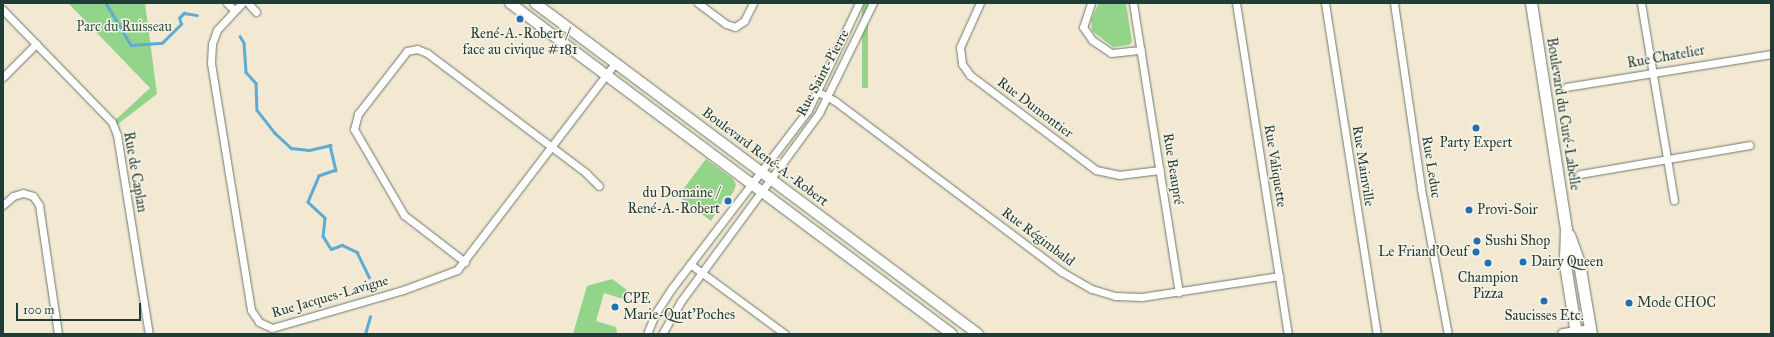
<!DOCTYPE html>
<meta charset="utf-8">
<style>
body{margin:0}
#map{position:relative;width:1774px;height:337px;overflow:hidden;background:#f3e8d2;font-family:"IM FELL Great Primer",serif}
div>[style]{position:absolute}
.green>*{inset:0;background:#93d48b;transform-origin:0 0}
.stream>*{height:2.5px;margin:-1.25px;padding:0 1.25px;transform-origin:1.25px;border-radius:1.25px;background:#5cacd6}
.roads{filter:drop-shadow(0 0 1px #69796b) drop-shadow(0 0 1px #69796b)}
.street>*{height:7px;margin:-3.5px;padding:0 3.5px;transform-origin:3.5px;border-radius:3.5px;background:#fff}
.secondary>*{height:10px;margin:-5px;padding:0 5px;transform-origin:5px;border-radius:5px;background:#fff}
.primary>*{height:11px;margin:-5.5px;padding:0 5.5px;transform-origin:5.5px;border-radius:5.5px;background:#fff}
.dots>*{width:11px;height:11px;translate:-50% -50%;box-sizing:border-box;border:2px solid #f7f3e8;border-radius:50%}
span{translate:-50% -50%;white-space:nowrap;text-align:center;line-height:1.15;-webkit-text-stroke:3px #f7f3e8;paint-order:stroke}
.park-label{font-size:14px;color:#365b45}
.poi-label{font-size:14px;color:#1f3d34}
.right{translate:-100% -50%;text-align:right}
.left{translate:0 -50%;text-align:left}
.street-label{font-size:14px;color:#1f3d34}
.frame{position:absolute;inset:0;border:4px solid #1f3d34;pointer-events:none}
.scale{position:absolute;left:16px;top:303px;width:125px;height:18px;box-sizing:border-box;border:2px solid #1f3d34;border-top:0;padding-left:5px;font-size:12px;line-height:14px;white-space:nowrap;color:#1f3d34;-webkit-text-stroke:3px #f7f3e8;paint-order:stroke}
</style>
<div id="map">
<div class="green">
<div style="clip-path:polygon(68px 3px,145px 3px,157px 94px,114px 127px,111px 124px,150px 88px)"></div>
<div style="left:862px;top:3px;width:6px;height:85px"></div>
<div style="clip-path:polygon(1099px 3px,1126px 3px,1132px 42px,1129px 45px,1113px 47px,1092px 31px,1091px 20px)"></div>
<div style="clip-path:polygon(706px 159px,732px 178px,736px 184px,734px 191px,726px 202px,723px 200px,711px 221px,678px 196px)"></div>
<div style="clip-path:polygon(612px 279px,627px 290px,623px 299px,604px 293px,596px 321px,616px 327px,617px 333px,573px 334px,587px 286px)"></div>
</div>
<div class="stream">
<div style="left:106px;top:3px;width:49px;rotate:59.2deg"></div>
<div style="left:131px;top:45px;width:31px;rotate:-4deg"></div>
<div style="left:162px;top:43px;width:27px;rotate:-45deg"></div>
<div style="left:181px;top:24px;width:6px;rotate:-108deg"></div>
<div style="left:179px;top:18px;width:7px;rotate:-45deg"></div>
<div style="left:184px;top:13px;width:13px;rotate:9deg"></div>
<div style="left:240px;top:36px;width:8px;rotate:60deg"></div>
<div style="left:244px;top:43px;width:29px;rotate:86deg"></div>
<div style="left:246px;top:72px;width:15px;rotate:48deg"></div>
<div style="left:256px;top:83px;width:27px;rotate:88deg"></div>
<div style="left:257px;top:110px;width:29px;rotate:52deg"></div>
<div style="left:275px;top:133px;width:22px;rotate:43deg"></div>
<div style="left:291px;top:148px;width:18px;rotate:6deg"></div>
<div style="left:309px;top:150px;width:22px;rotate:-13deg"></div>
<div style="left:330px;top:145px;width:26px;rotate:77deg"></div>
<div style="left:336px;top:170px;width:18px;rotate:161deg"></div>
<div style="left:319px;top:176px;width:28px;rotate:113deg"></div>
<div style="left:308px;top:202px;width:23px;rotate:43deg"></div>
<div style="left:325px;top:218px;width:18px;rotate:96deg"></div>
<div style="left:323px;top:236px;width:15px;rotate:58deg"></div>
<div style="left:331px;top:249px;width:12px;rotate:-20deg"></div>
<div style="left:342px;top:245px;width:17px;rotate:25deg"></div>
<div style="left:357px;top:252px;width:28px;rotate:64deg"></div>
<div style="left:365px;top:334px;width:18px;rotate:-74deg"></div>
</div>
<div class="roads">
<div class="street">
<div style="left:227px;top:3px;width:10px;rotate:45deg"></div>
<div style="left:242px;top:3px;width:37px;rotate:133deg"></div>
<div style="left:217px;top:30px;width:15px;rotate:110deg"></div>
<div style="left:212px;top:44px;width:19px;rotate:93deg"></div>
<div style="left:211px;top:63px;width:250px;rotate:80.8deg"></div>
<div style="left:251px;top:310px;width:14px;rotate:56deg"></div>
<div style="left:259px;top:322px;width:14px;rotate:25deg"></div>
<div style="left:272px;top:328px;width:136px;rotate:-16.2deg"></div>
<div style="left:403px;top:290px;width:58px;rotate:-20.3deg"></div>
<div style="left:457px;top:270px;width:260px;rotate:-52.6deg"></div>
<div style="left:248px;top:3px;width:12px;rotate:48deg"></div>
<div style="left:698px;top:3px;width:35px;rotate:37deg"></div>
<div style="left:726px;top:24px;width:9px;rotate:18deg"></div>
<div style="left:735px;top:27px;width:11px;rotate:-34deg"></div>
<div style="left:744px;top:21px;width:20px;rotate:-63deg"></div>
<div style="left:980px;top:3px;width:48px;rotate:114.4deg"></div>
<div style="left:960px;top:47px;width:17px;rotate:83deg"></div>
<div style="left:962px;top:64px;width:14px;rotate:54deg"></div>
<div style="left:970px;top:75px;width:158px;rotate:37deg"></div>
<div style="left:1096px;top:170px;width:24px;rotate:12deg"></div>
<div style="left:1119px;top:175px;width:41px;rotate:-7deg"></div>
<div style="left:1091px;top:3px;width:25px;rotate:108deg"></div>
<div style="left:1083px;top:27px;width:16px;rotate:55deg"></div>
<div style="left:1092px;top:40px;width:23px;rotate:34deg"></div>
<div style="left:1111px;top:53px;width:30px;rotate:-6deg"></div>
<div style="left:1133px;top:3px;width:293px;rotate:81deg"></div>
<div style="left:1236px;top:3px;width:335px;rotate:81.1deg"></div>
<div style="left:1325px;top:3px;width:335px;rotate:81.1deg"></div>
<div style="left:1394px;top:3px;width:188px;rotate:81.7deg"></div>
<div style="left:1421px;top:189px;width:147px;rotate:79.5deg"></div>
<div style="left:1641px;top:3px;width:200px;rotate:80.5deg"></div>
<div style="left:3px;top:10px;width:156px;rotate:45.8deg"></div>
<div style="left:112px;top:122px;width:14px;rotate:69deg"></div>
<div style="left:117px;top:135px;width:202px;rotate:80.9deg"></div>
<div style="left:3px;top:77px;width:47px;rotate:-45deg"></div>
<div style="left:1566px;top:87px;width:208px;rotate:-9.1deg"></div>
<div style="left:818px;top:92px;width:19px;rotate:28deg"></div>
<div style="left:835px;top:101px;width:284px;rotate:37deg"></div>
<div style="left:1062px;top:272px;width:34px;rotate:30deg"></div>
<div style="left:1092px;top:289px;width:24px;rotate:17deg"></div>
<div style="left:1115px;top:296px;width:27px;rotate:2deg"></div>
<div style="left:1142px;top:297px;width:139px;rotate:-8.7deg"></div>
<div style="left:1580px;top:174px;width:172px;rotate:-9.7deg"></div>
<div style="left:3px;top:205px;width:13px;rotate:-42deg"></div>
<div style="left:13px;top:196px;width:10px;rotate:-17deg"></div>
<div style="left:23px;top:193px;width:10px;rotate:17deg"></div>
<div style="left:33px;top:196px;width:11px;rotate:56deg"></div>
<div style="left:39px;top:205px;width:130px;rotate:81.6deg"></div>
<div style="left:465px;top:262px;width:77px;rotate:-142.4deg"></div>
<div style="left:404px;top:215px;width:99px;rotate:-120.2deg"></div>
<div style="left:354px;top:129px;width:16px;rotate:-75deg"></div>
<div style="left:358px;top:114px;width:80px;rotate:-52.1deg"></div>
<div style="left:407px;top:51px;width:10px;rotate:-11deg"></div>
<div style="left:417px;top:49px;width:11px;rotate:22deg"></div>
<div style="left:427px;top:53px;width:199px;rotate:37deg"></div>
<div style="left:586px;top:173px;width:18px;rotate:45deg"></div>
<div style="left:690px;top:264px;width:118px;rotate:36.4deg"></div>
<div style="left:647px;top:334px;width:22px;rotate:-68deg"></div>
<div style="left:655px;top:314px;width:31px;rotate:-57deg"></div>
<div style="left:672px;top:288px;width:224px;rotate:-52.6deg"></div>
<div style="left:808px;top:110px;width:119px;rotate:-64.5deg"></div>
<div style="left:662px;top:334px;width:38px;rotate:-60deg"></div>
<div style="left:681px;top:301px;width:233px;rotate:-53.7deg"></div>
<div style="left:819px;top:113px;width:123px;rotate:-63.9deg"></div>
</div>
<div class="secondary">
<div style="left:510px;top:3px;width:552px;rotate:36.83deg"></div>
<div style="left:535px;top:3px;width:553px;rotate:36.77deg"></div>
<div style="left:1563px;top:334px;width:27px;rotate:-8deg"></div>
</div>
<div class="primary">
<div style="left:1531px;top:3px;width:229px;rotate:81.2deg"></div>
<div style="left:1566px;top:229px;width:36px;rotate:92deg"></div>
<div style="left:1565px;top:265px;width:70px;rotate:80.9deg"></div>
<div style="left:1569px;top:235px;width:30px;rotate:70deg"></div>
<div style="left:1579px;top:263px;width:72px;rotate:80.4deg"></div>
</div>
</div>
<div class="dots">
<div style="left:520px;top:19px;background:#1f6fb2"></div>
<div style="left:1476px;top:128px;background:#1f6fb2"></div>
<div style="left:728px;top:201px;background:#1f6fb2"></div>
<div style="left:1469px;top:210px;background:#1f6fb2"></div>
<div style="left:1477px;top:241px;background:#1f6fb2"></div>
<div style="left:1476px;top:252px;background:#1f6fb2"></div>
<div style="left:1523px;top:262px;background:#1f6fb2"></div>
<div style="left:1488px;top:263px;background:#1f6fb2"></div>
<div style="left:1544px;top:301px;background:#1f6fb2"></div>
<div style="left:1629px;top:303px;background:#1f6fb2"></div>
<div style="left:615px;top:307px;background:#1f6fb2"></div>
</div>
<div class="park-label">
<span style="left:124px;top:27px">Parc du Ruisseau</span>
</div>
<div class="poi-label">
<span style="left:520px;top:42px">René-A.-Robert /<br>face au civique #181</span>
<span style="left:1476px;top:143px">Party Expert</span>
<span class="right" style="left:720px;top:201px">du Domaine /<br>René-A.-Robert</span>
<span class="left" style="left:1477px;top:210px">Provi-Soir</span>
<span class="left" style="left:1485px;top:241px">Sushi Shop</span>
<span class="right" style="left:1468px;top:252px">Le Friand'Oeuf</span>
<span class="left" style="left:1531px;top:262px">Dairy Queen</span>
<span style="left:1488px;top:286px">Champion<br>Pizza</span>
<span class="left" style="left:623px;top:307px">CPE<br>Marie-Quat'Poches</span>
<span class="left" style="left:1637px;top:303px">Mode CHOC</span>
<span style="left:1544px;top:316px">Saucisses Etc.</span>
</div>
<div class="street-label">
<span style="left:1666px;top:57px;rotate:-10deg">Rue Chatelier</span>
<span style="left:823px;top:73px;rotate:-62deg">Rue Saint-Pierre</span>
<span style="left:1035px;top:108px;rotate:37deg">Rue Dumontier</span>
<span style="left:1563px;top:114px;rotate:81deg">Boulevard du Curé-Labelle</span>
<span style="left:765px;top:157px;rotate:37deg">Boulevard René-A.-Robert</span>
<span style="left:1275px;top:166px;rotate:81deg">Rue Valiquette</span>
<span style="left:1363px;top:166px;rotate:81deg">Rue Mainville</span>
<span style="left:1431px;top:167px;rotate:81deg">Rue Leduc</span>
<span style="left:1173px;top:169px;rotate:81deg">Rue Beaupré</span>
<span style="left:135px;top:172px;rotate:80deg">Rue de Caplan</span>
<span style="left:1038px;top:237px;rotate:37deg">Rue Régimbald</span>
<span style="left:330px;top:297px;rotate:-16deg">Rue Jacques-Lavigne</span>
</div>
<div class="frame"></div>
<div class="scale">100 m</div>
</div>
